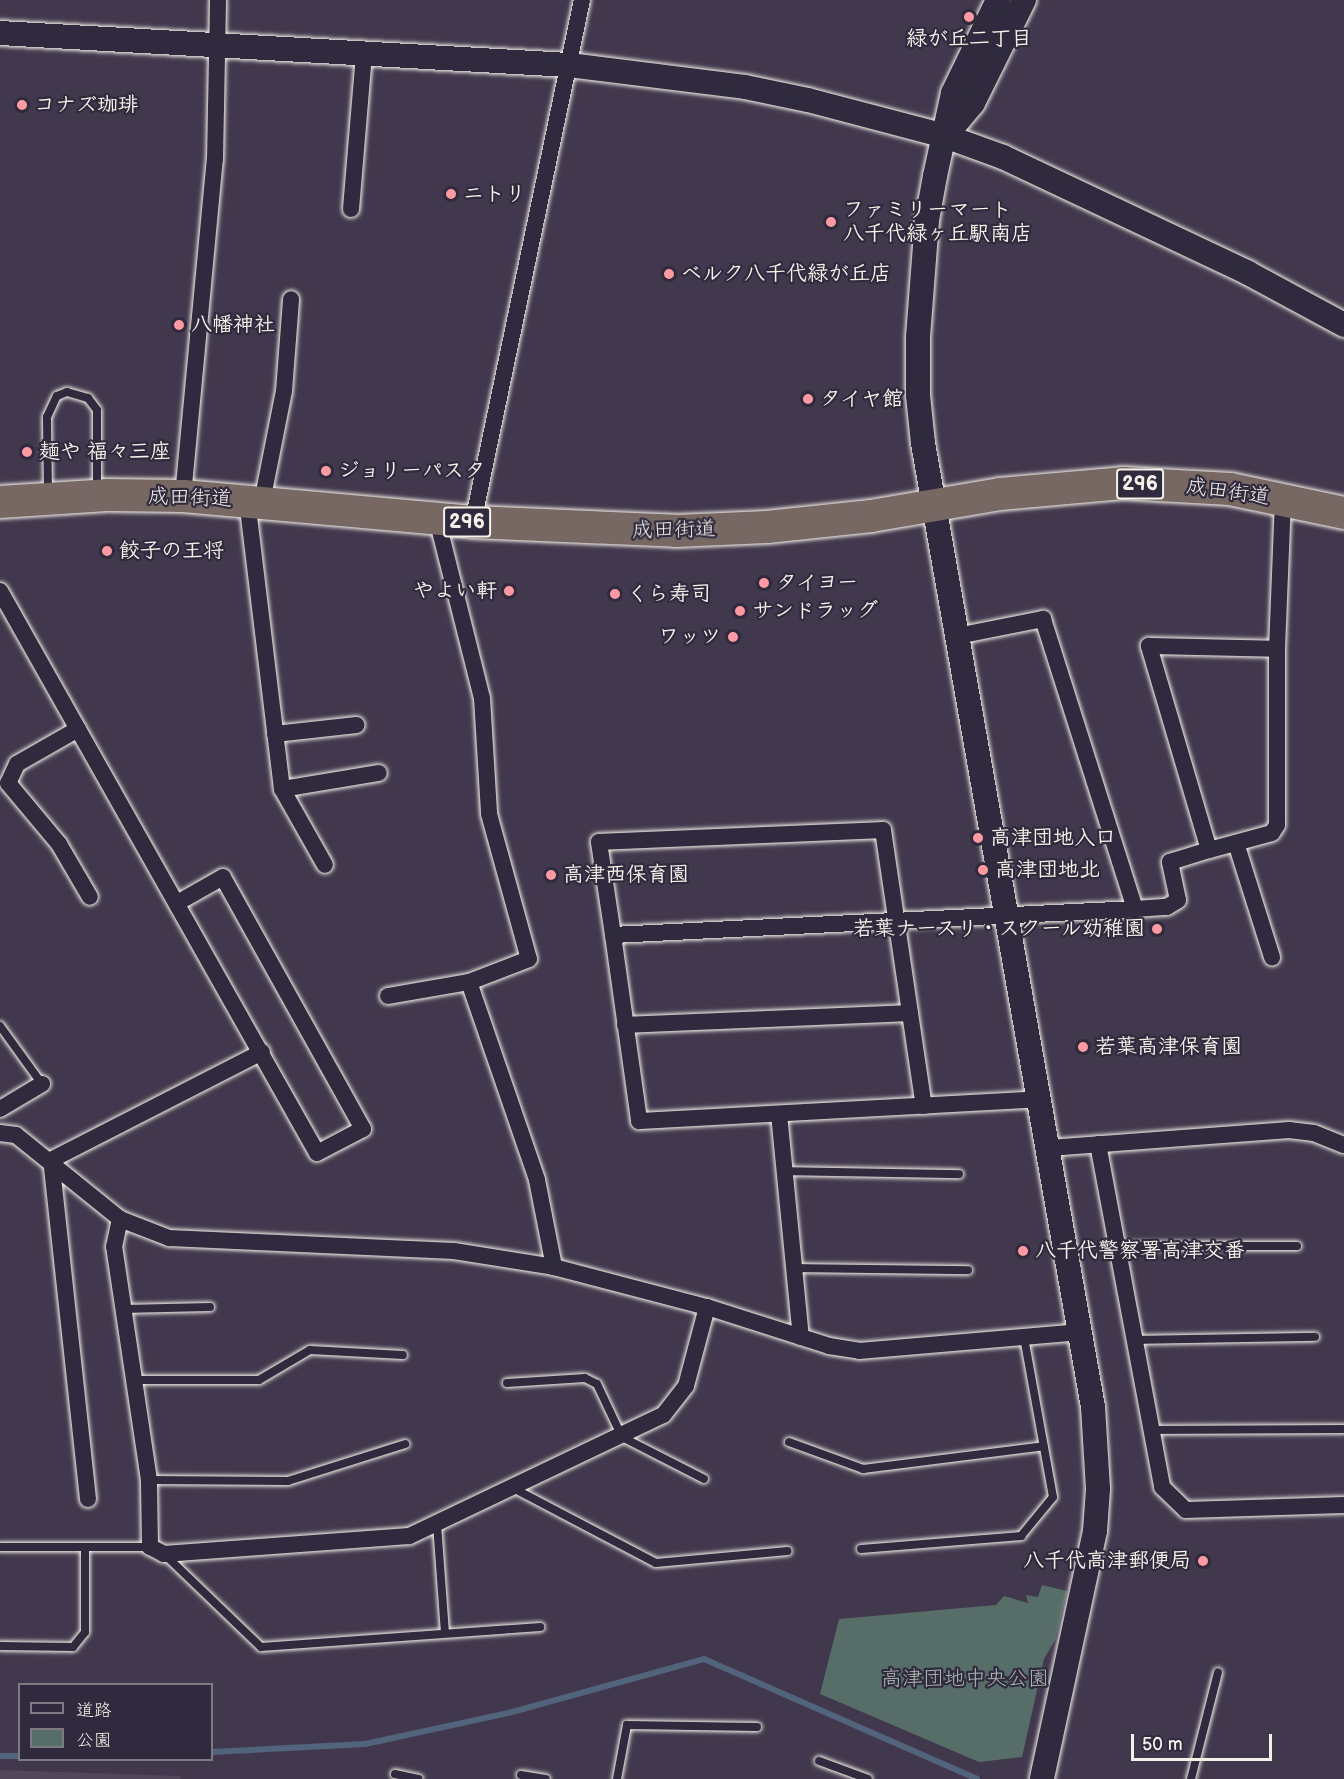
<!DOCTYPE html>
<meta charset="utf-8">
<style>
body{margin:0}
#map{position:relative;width:1344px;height:1779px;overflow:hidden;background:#42384d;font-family:"Balsamiq Sans","Klee One",sans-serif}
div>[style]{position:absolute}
.built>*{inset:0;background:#52465b}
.green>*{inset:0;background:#576d68}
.stream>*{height:6px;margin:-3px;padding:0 3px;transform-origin:3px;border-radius:3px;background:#51647c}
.roads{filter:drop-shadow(0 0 2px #f4f1e8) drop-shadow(0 0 2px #f4f1e8)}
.lane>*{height:8px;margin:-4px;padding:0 4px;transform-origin:4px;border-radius:4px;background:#2f2a3d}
.street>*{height:16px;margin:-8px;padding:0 8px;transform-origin:8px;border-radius:8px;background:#2f2a3d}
.secondary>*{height:24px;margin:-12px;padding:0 12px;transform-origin:12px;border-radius:12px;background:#2f2a3d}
.highway>*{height:32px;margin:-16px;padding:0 16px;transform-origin:16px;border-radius:16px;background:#776864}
.dots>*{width:16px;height:16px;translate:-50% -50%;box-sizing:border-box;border:3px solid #2f2a3d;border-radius:50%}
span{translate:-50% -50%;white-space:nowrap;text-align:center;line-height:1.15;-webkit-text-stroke:4.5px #2f2a3d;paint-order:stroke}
.shield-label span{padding:2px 4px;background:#2f2a3d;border:2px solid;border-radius:4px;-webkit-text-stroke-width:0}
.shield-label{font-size:20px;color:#f4f1e8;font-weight:700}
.poi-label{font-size:21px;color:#f4f1e8;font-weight:700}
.left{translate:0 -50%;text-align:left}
.right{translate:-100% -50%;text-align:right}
.street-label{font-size:21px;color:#f4f1e8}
.park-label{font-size:21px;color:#adb6ae}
.legend{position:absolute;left:18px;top:1683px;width:195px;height:78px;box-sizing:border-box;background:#2f2a3d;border:2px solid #7e7a81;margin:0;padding:8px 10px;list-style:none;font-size:18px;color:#f4f1e8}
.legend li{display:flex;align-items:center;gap:12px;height:30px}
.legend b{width:30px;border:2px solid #7e7a81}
.scale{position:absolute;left:1131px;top:1734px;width:141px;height:27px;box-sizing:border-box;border:3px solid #f4f1e8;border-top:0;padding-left:8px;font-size:18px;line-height:21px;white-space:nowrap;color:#f4f1e8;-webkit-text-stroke:4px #2f2a3d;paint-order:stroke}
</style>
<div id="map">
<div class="built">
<div style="clip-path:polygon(0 1770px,180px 1776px,181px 1779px,0 1779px)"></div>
</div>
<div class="green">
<div style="clip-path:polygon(1042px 1585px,1067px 1591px,1055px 1640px,1044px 1659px,1022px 1757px,979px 1762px,820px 1694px,839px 1619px,996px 1605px,1004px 1596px,1028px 1603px,1026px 1595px,1038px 1597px)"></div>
</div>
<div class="stream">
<div style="left:212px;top:1752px;width:153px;rotate:-3deg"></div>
<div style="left:365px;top:1744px;width:146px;rotate:-12.2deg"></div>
<div style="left:508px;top:1713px;width:203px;rotate:-15.4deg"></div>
<div style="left:704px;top:1659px;width:298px;rotate:23.7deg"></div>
<div style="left:0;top:1756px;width:20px"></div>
</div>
<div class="roads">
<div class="lane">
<div style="left:48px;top:492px;width:75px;rotate:-90.8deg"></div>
<div style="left:47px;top:417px;width:23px;rotate:-65deg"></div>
<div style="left:57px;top:396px;width:11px;rotate:-22deg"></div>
<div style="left:67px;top:392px;width:22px;rotate:16deg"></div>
<div style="left:88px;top:398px;width:15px;rotate:53deg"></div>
<div style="left:97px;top:410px;width:79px;rotate:90deg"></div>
<div style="left:0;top:1026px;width:72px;rotate:54.1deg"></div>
<div style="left:782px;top:1171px;width:177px;rotate:1deg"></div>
<div style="left:1118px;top:1246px;width:179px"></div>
<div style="left:794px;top:1268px;width:174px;rotate:0.7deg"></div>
<div style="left:123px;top:1309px;width:87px;rotate:-1.3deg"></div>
<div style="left:1135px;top:1340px;width:180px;rotate:-1deg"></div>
<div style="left:134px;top:1380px;width:125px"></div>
<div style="left:259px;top:1380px;width:59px;rotate:-30.5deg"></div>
<div style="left:310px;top:1350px;width:93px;rotate:3.1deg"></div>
<div style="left:507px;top:1383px;width:78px;rotate:-3.7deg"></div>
<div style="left:585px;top:1378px;width:13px;rotate:27deg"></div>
<div style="left:597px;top:1384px;width:59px;rotate:64.7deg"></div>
<div style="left:622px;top:1437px;width:92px;rotate:27.1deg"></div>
<div style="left:1151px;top:1430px;width:193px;rotate:-0.3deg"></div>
<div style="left:789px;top:1442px;width:79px;rotate:20deg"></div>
<div style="left:863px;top:1469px;width:182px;rotate:-7.2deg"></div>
<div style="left:149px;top:1480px;width:139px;rotate:0.4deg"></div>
<div style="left:288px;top:1481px;width:123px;rotate:-17.5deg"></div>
<div style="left:513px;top:1488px;width:161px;rotate:27.7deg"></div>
<div style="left:656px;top:1563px;width:132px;rotate:-5.2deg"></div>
<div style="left:437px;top:1524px;width:109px;rotate:85.8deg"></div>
<div style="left:0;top:1547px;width:150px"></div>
<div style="left:861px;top:1549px;width:161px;rotate:-4.6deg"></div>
<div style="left:1021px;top:1536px;width:50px;rotate:-50.6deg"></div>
<div style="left:1053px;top:1497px;width:163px;rotate:-100.3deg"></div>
<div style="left:164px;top:1554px;width:134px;rotate:43.8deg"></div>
<div style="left:261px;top:1647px;width:280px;rotate:-4.1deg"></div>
<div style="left:0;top:1646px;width:73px;rotate:0.8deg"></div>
<div style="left:73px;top:1647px;width:19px;rotate:-51deg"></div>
<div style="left:85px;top:1632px;width:85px;rotate:-90deg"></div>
<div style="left:819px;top:1761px;width:52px;rotate:20.2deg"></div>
<div style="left:395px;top:1774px;width:24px;rotate:12deg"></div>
<div style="left:521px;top:1775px;width:25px;rotate:9deg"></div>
<div style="left:617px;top:1779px;width:55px;rotate:-79.5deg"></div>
<div style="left:627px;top:1725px;width:130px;rotate:0.9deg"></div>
<div style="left:1191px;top:1779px;width:110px;rotate:-75.8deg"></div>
</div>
<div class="street">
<div style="left:351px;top:209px;width:156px;rotate:-85.2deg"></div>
<div style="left:183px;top:496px;width:338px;rotate:-84.6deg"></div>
<div style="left:215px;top:160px;width:160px;rotate:-88.9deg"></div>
<div style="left:247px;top:500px;width:291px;rotate:83.1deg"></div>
<div style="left:282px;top:789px;width:98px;rotate:-9.4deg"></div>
<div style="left:262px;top:502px;width:113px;rotate:-78.8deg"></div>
<div style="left:284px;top:391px;width:92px;rotate:-85.6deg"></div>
<div style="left:437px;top:519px;width:185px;rotate:75.9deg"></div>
<div style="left:482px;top:698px;width:116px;rotate:86.5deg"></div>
<div style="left:489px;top:814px;width:150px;rotate:74.6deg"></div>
<div style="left:529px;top:959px;width:64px;rotate:159deg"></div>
<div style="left:473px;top:522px;width:533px;rotate:-78.21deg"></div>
<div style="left:0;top:591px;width:645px;rotate:60.57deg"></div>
<div style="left:317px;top:1153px;width:52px;rotate:-27.6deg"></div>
<div style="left:363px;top:1129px;width:288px;rotate:-119.1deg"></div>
<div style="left:223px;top:877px;width:53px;rotate:150.5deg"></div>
<div style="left:957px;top:636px;width:88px;rotate:-11.2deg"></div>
<div style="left:1043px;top:619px;width:304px;rotate:72.4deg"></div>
<div style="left:1135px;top:909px;width:523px;rotate:177.15deg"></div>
<div style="left:613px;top:935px;width:188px;rotate:82deg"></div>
<div style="left:639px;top:1121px;width:402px;rotate:-3.1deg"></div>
<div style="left:1149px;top:646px;width:128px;rotate:1.3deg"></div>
<div style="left:1277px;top:649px;width:176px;rotate:90deg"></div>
<div style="left:1277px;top:825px;width:9px;rotate:122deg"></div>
<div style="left:1272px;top:833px;width:65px;rotate:164.9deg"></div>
<div style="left:1209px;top:850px;width:213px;rotate:-106.4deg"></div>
<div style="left:1277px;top:649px;width:150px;rotate:-87.7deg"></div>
<div style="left:78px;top:729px;width:70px;rotate:150.2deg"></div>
<div style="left:17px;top:764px;width:21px;rotate:115deg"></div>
<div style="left:8px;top:783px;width:80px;rotate:50.1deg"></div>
<div style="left:59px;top:844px;width:61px;rotate:59.7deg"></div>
<div style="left:275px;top:734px;width:82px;rotate:-6.3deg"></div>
<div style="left:282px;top:789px;width:87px;rotate:60.5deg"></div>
<div style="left:1236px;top:843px;width:120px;rotate:72.5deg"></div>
<div style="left:1135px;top:909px;width:32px;rotate:-4deg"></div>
<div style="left:1167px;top:907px;width:13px;rotate:-32deg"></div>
<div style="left:1178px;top:900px;width:39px;rotate:-102deg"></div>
<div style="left:1170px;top:862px;width:41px;rotate:-17.1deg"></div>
<div style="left:613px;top:935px;width:94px;rotate:-98.6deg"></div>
<div style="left:599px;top:842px;width:284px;rotate:-2.4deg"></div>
<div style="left:883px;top:830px;width:279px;rotate:81.6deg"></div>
<div style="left:388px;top:996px;width:82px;rotate:-9.8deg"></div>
<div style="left:469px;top:982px;width:209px;rotate:71deg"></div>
<div style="left:537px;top:1180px;width:89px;rotate:78.9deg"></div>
<div style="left:625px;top:1025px;width:285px;rotate:-2.4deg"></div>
<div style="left:0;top:1109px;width:49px;rotate:-30.8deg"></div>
<div style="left:779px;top:1114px;width:224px;rotate:84.4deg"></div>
<div style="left:0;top:1133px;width:16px;rotate:7deg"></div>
<div style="left:16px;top:1135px;width:134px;rotate:38.9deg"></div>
<div style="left:1098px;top:1144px;width:349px;rotate:79.4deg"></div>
<div style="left:1162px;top:1487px;width:33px;rotate:44deg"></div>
<div style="left:1186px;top:1510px;width:158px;rotate:-1.8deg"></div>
<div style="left:1049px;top:1148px;width:241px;rotate:-4.3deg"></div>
<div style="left:1289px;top:1130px;width:25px;rotate:7deg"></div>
<div style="left:1314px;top:1133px;width:32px;rotate:22deg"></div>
<div style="left:707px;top:1307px;width:82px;rotate:104.9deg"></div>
<div style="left:686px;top:1386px;width:37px;rotate:128deg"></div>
<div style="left:663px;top:1415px;width:281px;rotate:154.5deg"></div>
<div style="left:409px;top:1536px;width:246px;rotate:175.8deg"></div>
<div style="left:164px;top:1554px;width:16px;rotate:-153deg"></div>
<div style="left:150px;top:1547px;width:67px;rotate:-90.9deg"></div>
<div style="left:149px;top:1480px;width:236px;rotate:-98.5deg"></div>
<div style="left:114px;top:1247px;width:29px;rotate:-78deg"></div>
<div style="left:120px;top:1219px;width:53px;rotate:21.2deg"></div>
<div style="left:169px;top:1238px;width:285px;rotate:2.6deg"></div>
<div style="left:454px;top:1251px;width:101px;rotate:9.1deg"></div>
<div style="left:554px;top:1267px;width:158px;rotate:14.7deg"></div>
<div style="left:707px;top:1307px;width:128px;rotate:17.7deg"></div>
<div style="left:829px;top:1346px;width:30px;rotate:9deg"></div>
<div style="left:859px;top:1351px;width:223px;rotate:-4.9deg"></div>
<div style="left:88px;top:1499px;width:341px;rotate:-96.2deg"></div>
<div style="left:51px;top:1160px;width:237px;rotate:-27.1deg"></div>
</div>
<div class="secondary">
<div style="left:998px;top:0;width:103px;rotate:115.8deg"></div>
<div style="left:953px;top:93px;width:85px;rotate:102.2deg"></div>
<div style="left:935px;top:176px;width:45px;rotate:100.3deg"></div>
<div style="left:927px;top:220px;width:118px;rotate:94.4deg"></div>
<div style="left:918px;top:338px;width:57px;rotate:90deg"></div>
<div style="left:918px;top:395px;width:48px;rotate:84.1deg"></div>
<div style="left:923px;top:443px;width:979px;rotate:80deg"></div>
<div style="left:1093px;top:1407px;width:82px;rotate:86.5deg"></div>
<div style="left:1098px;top:1489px;width:42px;rotate:94.1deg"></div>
<div style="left:1095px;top:1531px;width:254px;rotate:102.1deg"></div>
<div style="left:0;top:33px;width:570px;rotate:3.22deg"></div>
<div style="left:569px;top:65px;width:177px;rotate:7.1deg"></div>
<div style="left:745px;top:87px;width:64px;rotate:11.7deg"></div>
<div style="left:808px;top:100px;width:142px;rotate:14.7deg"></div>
<div style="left:945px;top:136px;width:62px;rotate:19.9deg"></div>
<div style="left:1003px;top:157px;width:271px;rotate:25.3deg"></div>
<div style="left:1248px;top:273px;width:109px;rotate:28.4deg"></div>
<div style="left:947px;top:134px;width:40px;rotate:-50deg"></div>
<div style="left:973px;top:103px;width:115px;rotate:-63.7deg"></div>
</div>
<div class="highway">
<div style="left:0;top:502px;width:107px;rotate:-3.7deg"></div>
<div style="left:107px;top:495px;width:76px;rotate:0.8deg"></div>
<div style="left:183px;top:496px;width:291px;rotate:5.1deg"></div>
<div style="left:473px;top:522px;width:203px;rotate:2.5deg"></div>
<div style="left:676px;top:531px;width:91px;rotate:-2.5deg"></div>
<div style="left:767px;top:527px;width:105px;rotate:-6deg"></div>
<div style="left:871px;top:516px;width:131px;rotate:-9.7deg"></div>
<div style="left:1000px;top:494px;width:123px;rotate:-5.1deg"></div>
<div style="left:1123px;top:483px;width:107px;rotate:3.2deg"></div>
<div style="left:1230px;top:489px;width:116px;rotate:11.9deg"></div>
</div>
</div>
<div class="dots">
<div style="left:969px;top:17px;background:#ff9aa2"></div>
<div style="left:22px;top:105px;background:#ff9aa2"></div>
<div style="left:451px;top:194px;background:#ff9aa2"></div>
<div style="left:831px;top:222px;background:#ff9aa2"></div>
<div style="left:669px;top:274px;background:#ff9aa2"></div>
<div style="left:179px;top:325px;background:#ff9aa2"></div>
<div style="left:808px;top:399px;background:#ff9aa2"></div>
<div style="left:27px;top:452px;background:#ff9aa2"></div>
<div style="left:326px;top:471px;background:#ff9aa2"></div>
<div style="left:107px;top:551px;background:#ff9aa2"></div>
<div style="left:764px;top:583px;background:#ff9aa2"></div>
<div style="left:509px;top:591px;background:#ff9aa2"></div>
<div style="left:615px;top:594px;background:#ff9aa2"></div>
<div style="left:740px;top:611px;background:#ff9aa2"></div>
<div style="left:733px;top:637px;background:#ff9aa2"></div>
<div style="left:978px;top:838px;background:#ff9aa2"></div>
<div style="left:983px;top:870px;background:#ff9aa2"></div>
<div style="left:551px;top:875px;background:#ff9aa2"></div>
<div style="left:1157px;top:929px;background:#ff9aa2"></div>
<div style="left:1083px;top:1047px;background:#ff9aa2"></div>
<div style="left:1023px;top:1251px;background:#ff9aa2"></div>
<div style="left:1203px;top:1561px;background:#ff9aa2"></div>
</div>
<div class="shield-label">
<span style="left:1140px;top:484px">296</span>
<span style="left:467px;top:522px">296</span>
</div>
<div class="poi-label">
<span style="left:969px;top:39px">緑が丘二丁目</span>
<span class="left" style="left:34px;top:105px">コナズ珈琲</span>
<span class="left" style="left:463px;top:194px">ニトリ</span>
<span class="left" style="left:843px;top:222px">ファミリーマート<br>八千代緑ヶ丘駅南店</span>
<span class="left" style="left:681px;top:274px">ベルク八千代緑が丘店</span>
<span class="left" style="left:191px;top:325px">八幡神社</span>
<span class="left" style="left:820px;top:399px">タイヤ館</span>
<span class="left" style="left:39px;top:452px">麺や 福々三座</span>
<span class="left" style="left:338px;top:471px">ジョリーパスタ</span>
<span class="left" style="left:119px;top:551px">餃子の王将</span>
<span class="left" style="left:776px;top:583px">タイヨー</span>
<span class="right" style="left:497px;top:591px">やよい軒</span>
<span class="left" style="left:627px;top:594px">くら寿司</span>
<span class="left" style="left:752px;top:611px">サンドラッグ</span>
<span class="right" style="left:721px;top:637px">ワッツ</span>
<span class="left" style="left:990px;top:838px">高津団地入口</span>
<span class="left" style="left:995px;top:870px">高津団地北</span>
<span class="left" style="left:563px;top:875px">高津西保育園</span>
<span class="right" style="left:1145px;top:929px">若葉ナースリ・スクール幼稚園</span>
<span class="left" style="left:1095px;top:1047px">若葉高津保育園</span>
<span class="left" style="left:1035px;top:1251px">八千代警察署高津交番</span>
<span class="right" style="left:1191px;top:1561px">八千代高津郵便局</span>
</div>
<div class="street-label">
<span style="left:1228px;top:492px;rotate:8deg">成田街道</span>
<span style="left:190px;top:498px;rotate:2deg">成田街道</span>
<span style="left:674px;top:530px;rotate:-1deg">成田街道</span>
</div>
<div class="park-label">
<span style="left:965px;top:1679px">高津団地中央公園</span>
</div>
<ul class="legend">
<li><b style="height:8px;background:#2f2a3d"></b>道路</li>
<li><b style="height:16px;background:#576d68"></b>公園</li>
</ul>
<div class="scale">50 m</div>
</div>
